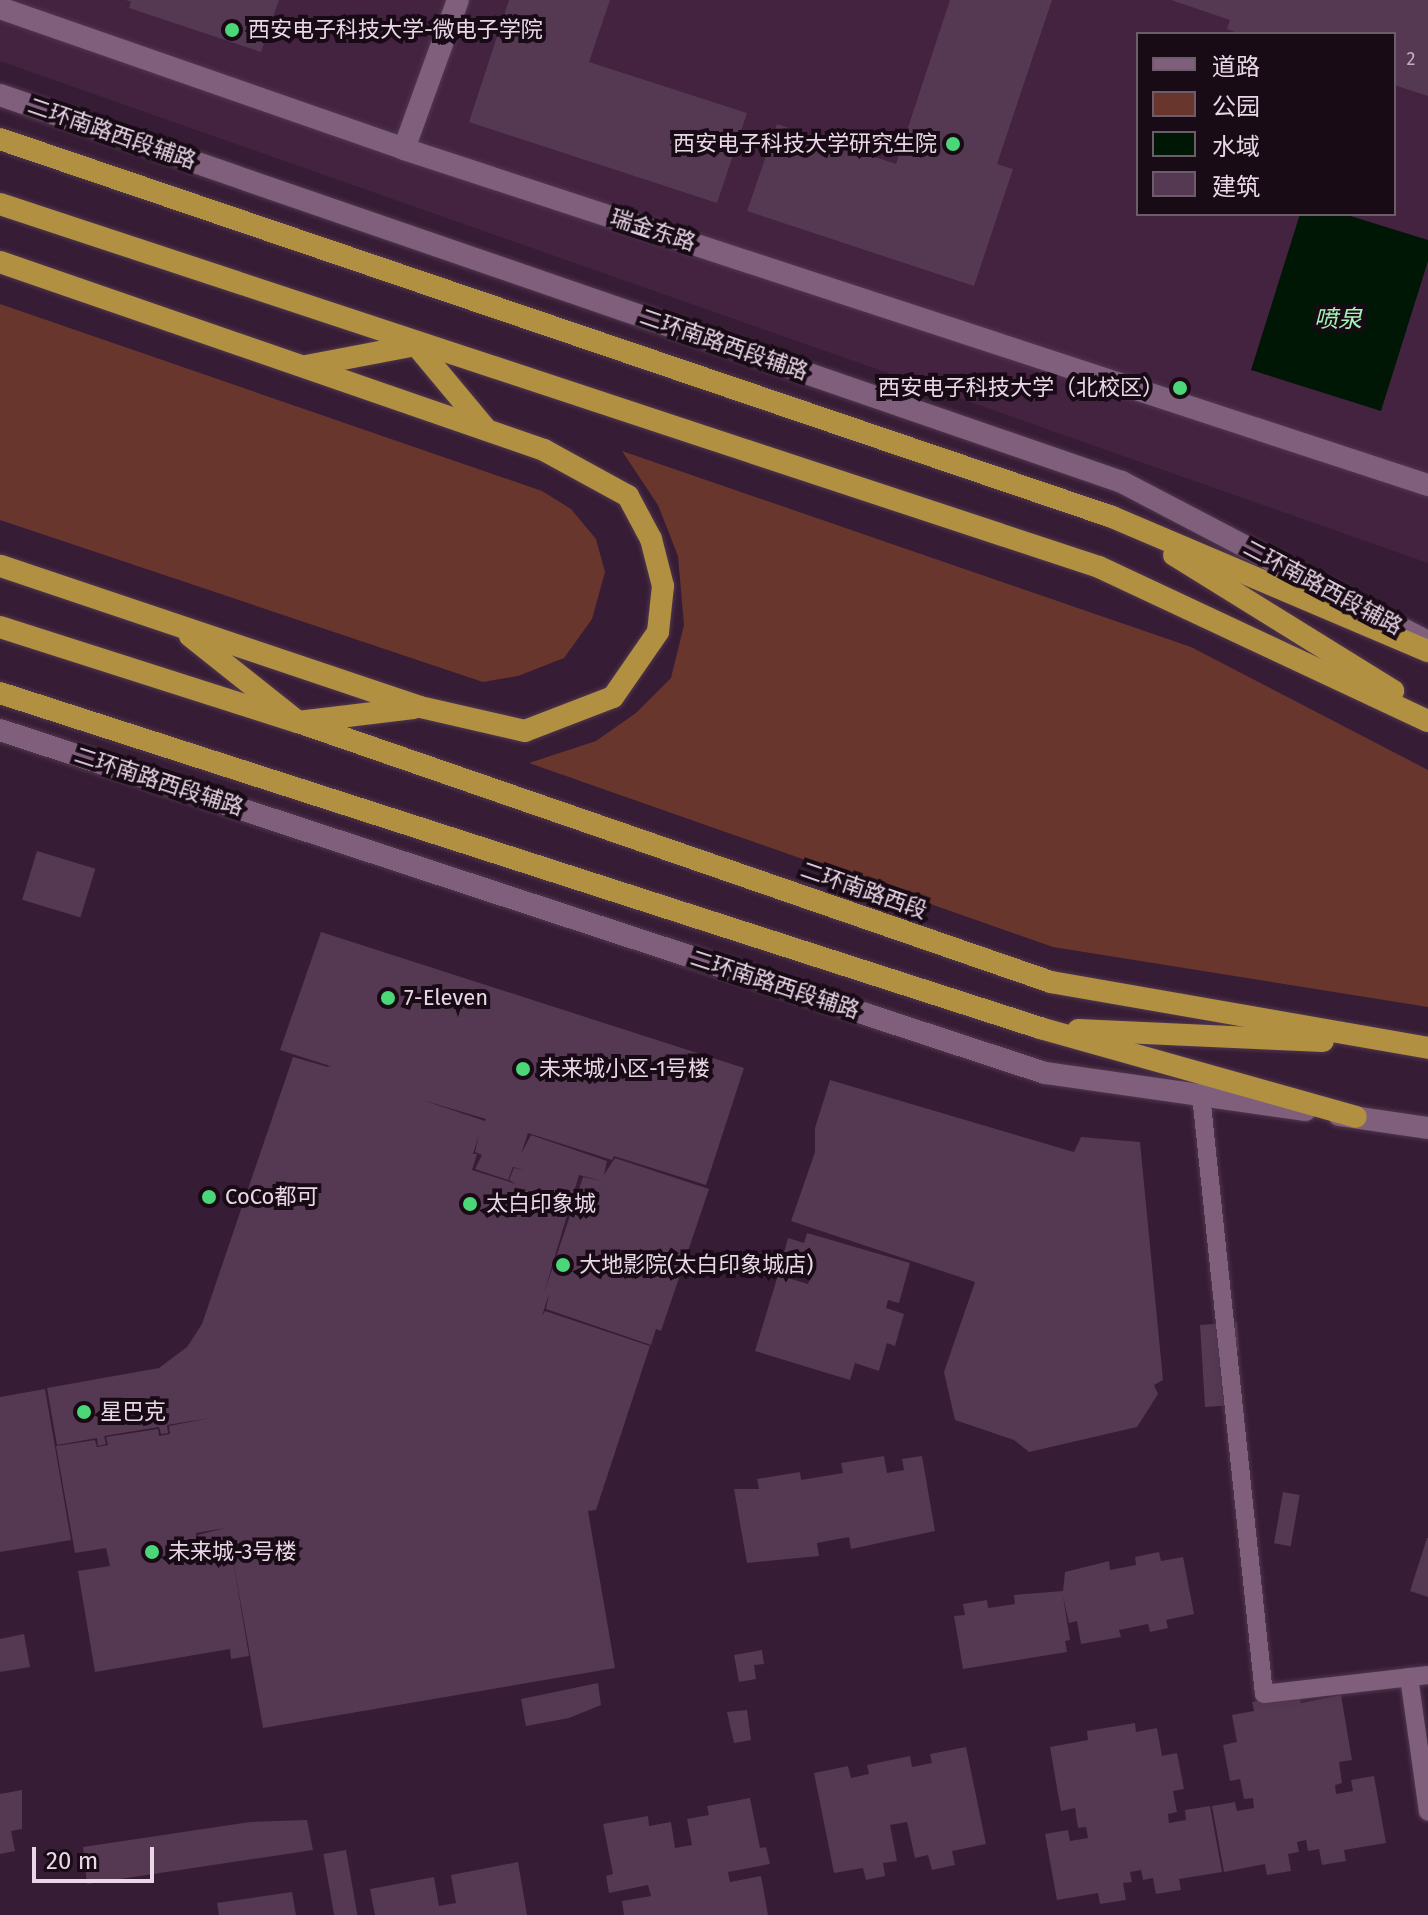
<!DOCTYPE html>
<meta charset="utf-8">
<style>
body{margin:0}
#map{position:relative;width:1428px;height:1915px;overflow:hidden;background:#371c35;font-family:"Fira Sans","Noto Sans SC",sans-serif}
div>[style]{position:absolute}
.built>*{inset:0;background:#442341}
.green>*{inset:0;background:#69362e}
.water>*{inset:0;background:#001705}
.building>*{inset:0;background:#553852;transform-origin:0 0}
.roads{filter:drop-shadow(0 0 2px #4f374d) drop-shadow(0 0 2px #4f374d)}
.service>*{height:18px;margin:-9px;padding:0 9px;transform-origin:9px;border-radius:9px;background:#7f5f7b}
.minor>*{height:22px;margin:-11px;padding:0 11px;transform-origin:11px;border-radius:11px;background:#7f5f7b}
.trunk>*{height:22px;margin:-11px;padding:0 11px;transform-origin:11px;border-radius:11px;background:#b29042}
.dots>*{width:22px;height:22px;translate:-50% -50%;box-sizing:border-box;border:4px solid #180b16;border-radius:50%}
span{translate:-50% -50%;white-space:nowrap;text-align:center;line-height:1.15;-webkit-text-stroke:8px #180b16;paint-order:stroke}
.number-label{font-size:18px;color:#c4afc2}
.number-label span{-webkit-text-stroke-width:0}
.poi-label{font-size:22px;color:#e9d7e7}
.left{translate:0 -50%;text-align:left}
.right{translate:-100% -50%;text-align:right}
.street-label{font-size:22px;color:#e9d7e7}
.water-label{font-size:24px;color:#a4f4b5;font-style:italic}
.legend{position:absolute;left:1136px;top:32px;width:260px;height:184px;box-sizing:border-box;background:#180b16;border:2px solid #6c5d6a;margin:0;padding:10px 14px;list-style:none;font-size:24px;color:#e9d7e7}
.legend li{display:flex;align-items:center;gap:16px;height:40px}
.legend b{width:40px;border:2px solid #6c5d6a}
.scale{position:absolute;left:32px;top:1847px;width:122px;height:36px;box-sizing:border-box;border:4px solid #e9d7e7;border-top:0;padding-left:10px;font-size:24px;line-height:28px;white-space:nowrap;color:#e9d7e7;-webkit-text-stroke:6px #180b16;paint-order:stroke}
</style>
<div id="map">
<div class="built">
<div style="clip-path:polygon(evenodd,0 0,1428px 0,1428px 563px,0 61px,0 0,1138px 34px,1394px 34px,1394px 214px,1138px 214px,1138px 34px)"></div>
</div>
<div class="green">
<div style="clip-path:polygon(0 304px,542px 491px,571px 509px,596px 539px,605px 572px,592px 619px,564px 658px,518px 676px,483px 682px,0 520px)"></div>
<div style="clip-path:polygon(622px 451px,1191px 647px,1428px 770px,1428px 1007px,1053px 947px,529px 763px,596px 741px,636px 713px,671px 678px,684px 625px,678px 556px,658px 505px)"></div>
</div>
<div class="water">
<div style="clip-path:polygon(1300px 214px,1344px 214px,1428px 240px,1428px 261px,1381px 411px,1251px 370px)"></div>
</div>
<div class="building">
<div style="clip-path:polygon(126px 0,279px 0,261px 52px,129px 8px,131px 2px)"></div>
<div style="clip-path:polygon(509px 0,610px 0,589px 62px,747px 113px,717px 203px,469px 122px)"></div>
<div style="clip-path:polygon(950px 0,1052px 0,997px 164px,1013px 169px,974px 286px,747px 211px,777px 124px,896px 164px)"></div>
<div style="clip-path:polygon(1171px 0,1428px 0,1428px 96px,1394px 85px,1394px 34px,1240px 34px,1227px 29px,1230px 20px)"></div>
<div style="left:37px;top:851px;width:61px;height:51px;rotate:17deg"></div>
<div style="clip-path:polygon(evenodd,321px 932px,744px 1068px,706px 1185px,614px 1156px,612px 1160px,528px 1133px,521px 1154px,531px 1135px,607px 1161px,604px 1175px,615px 1158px,709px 1189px,661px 1331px,656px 1329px,651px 1345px,546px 1309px,549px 1294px,542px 1316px,545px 1311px,650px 1346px,596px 1510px,588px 1511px,615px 1668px,263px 1728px,232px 1554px,249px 1656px,231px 1659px,230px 1649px,95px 1672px,78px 1571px,110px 1566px,106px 1548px,75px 1553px,56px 1446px,95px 1440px,97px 1447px,108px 1445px,106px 1437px,158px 1429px,159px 1436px,170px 1434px,169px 1426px,210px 1418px,167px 1425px,168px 1433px,161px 1434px,159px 1427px,104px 1436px,106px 1444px,98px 1446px,97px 1438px,57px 1445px,47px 1388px,159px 1368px,187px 1347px,202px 1324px,293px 1057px,328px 1067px,334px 1063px,330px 1066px,280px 1050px,321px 932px,422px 1100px,486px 1119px,485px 1121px,422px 1100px,321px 932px,479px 1135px,475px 1152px,482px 1155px,475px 1169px,508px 1180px,513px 1167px,524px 1170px,514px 1168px,509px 1180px,516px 1184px,472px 1170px,477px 1154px,473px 1154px,479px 1135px,321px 932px,579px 1175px,602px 1181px,583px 1177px,544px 1293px,579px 1175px,321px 932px,225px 1528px,198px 1535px,200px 1550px,231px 1546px,199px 1552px,196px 1533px,225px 1528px)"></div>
<div style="clip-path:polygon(830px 1080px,1074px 1152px,1081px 1137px,1140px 1142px,1163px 1380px,1154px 1385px,1158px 1394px,1137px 1427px,1029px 1452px,1014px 1440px,955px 1420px,944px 1372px,975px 1282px,791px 1221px,815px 1152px,815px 1128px)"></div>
<div style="clip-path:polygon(807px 1233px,910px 1263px,899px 1303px,888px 1300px,886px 1308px,904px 1314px,895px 1346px,887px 1343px,879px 1371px,855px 1363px,850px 1380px,755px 1351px,778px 1275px,808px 1284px,813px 1269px,782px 1260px,788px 1238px,804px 1243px)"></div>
<div style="clip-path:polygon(1237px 1322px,1239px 1351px,1232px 1352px,1235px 1405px,1205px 1407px,1200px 1325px)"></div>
<div style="clip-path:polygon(45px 1389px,71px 1540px,0 1552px,0 1397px)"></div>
<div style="clip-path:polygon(884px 1456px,887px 1473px,904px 1470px,902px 1459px,922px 1456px,935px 1531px,851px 1549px,849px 1537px,817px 1543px,819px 1556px,747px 1563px,734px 1489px,759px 1489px,757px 1479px,800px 1472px,801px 1480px,843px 1473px,841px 1463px)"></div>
<div style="left:1283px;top:1492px;width:17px;height:52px;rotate:10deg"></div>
<div style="clip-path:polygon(1427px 1538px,1428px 1538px,1428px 1597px,1410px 1591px)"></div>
<div style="clip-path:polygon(1159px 1552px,1161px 1561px,1183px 1557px,1194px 1614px,1166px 1620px,1168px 1628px,1150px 1632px,1148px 1624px,1119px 1630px,1121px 1637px,1081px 1644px,1077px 1621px,1069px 1623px,1063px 1596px,1070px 1640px,1065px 1641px,1067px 1652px,963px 1669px,954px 1616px,965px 1615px,963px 1604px,987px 1600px,988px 1608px,1015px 1604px,1014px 1595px,1063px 1591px,1065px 1572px,1109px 1561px,1110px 1570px,1136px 1565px,1135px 1557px)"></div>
<div style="clip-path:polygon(24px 1634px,30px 1667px,0 1672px,0 1639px)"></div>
<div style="clip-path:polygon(762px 1650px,764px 1664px,754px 1665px,756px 1679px,739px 1682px,734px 1655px)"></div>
<div style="clip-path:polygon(598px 1683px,601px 1705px,569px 1718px,526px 1726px,521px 1699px)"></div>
<div style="clip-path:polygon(1299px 1694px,1301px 1703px,1341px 1695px,1352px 1760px,1339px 1762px,1342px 1783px,1335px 1785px,1336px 1794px,1353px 1791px,1351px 1780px,1374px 1776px,1386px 1843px,1344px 1850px,1346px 1861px,1322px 1865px,1319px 1849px,1308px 1851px,1306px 1840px,1297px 1842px,1299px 1852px,1288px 1854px,1291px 1871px,1267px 1875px,1265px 1864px,1224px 1872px,1212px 1806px,1235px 1802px,1237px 1811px,1254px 1808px,1253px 1798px,1244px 1799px,1240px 1779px,1230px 1781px,1223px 1745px,1237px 1742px,1232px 1715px,1254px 1711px,1252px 1702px)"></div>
<div style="clip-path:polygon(747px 1710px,751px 1740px,734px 1743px,727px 1712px)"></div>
<div style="clip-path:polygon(1135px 1723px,1136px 1732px,1157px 1728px,1162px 1756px,1177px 1753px,1184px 1789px,1173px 1791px,1177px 1812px,1168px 1814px,1169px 1823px,1186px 1820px,1185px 1810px,1210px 1806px,1222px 1872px,1179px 1879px,1181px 1890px,1156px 1894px,1153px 1878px,1143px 1880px,1141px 1870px,1130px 1872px,1132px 1882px,1123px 1883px,1126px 1900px,1100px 1904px,1098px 1893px,1057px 1900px,1045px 1834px,1068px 1830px,1070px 1841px,1088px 1838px,1086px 1827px,1078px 1828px,1075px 1808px,1061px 1811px,1050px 1747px,1088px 1740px,1087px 1731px)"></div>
<div style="clip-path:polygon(966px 1747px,986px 1844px,952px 1851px,955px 1865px,932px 1870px,928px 1855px,915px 1858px,907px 1822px,890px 1825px,897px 1861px,883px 1863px,885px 1876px,866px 1880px,863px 1868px,834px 1873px,814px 1773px,848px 1766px,851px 1778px,869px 1774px,867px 1765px,910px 1756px,912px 1767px,932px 1763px,930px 1754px)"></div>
<div style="clip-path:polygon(22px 1790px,22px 1829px,11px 1831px,15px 1851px,0 1854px,0 1794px)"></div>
<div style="clip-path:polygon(750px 1798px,760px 1848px,766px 1847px,770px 1864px,728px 1872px,730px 1882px,761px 1876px,768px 1915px,624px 1915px,622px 1901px,651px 1896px,648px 1885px,609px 1893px,606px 1876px,613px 1874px,603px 1824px,648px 1816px,649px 1826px,671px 1822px,675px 1848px,692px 1845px,687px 1819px,709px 1815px,707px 1806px)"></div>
<div style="clip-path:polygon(307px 1820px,313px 1850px,87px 1884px,83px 1847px,250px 1822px)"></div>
<div style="left:346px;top:1850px;width:66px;height:23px;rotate:80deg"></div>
<div style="clip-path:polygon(518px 1862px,527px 1915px,375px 1915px,370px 1889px,434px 1877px,439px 1906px,456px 1903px,451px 1875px)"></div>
<div style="clip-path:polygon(292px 1892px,296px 1915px,219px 1915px,217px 1903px)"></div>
</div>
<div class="roads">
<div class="service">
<div style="left:1201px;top:1095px;width:602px;rotate:84deg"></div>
<div style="left:1264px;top:1694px;width:165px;rotate:-6.6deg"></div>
<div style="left:1409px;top:1677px;width:136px;rotate:82deg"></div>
</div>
<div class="minor">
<div style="left:0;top:8px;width:428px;rotate:19.2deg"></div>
<div style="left:404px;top:149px;width:1078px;rotate:18.17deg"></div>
<div style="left:0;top:95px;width:1187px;rotate:19.03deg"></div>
<div style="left:1122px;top:482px;width:345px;rotate:27.6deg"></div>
<div style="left:404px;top:149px;width:158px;rotate:-70.1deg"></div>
<div style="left:0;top:730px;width:1100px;rotate:18.17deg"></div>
<div style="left:1045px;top:1073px;width:263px;rotate:8.1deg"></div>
<div style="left:1339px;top:1115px;width:90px;rotate:8.3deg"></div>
</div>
<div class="trunk">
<div style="left:0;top:139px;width:1174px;rotate:18.77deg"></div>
<div style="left:1112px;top:517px;width:343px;rotate:23deg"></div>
<div style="left:0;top:204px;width:1157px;rotate:18.28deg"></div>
<div style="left:1099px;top:567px;width:363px;rotate:25.1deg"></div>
<div style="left:0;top:262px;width:576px;rotate:19.06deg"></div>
<div style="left:544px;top:450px;width:96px;rotate:28.7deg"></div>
<div style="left:628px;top:496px;width:49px;rotate:61.9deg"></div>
<div style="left:651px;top:539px;width:49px;rotate:75.7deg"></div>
<div style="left:663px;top:586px;width:46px;rotate:96.2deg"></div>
<div style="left:658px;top:632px;width:79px;rotate:124.7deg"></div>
<div style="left:613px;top:697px;width:94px;rotate:158.9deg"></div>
<div style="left:525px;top:731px;width:108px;rotate:-167.1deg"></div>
<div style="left:420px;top:707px;width:443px;rotate:-161.4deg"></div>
<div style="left:306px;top:366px;width:112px;rotate:-10.8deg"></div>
<div style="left:416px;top:345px;width:109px;rotate:50.2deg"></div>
<div style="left:1174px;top:555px;width:258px;rotate:31.8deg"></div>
<div style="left:0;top:627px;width:313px;rotate:17.7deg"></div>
<div style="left:298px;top:722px;width:797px;rotate:19.05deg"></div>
<div style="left:1051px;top:982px;width:383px;rotate:9.9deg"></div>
<div style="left:190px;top:636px;width:138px;rotate:38.5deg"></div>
<div style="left:298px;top:722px;width:116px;rotate:-6.9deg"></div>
<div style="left:0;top:693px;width:1093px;rotate:17.85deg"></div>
<div style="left:1040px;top:1028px;width:328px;rotate:15.7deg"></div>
<div style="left:1078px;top:1030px;width:245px;rotate:2.6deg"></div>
</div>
</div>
<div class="dots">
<div style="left:232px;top:30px;background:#4bd677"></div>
<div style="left:953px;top:144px;background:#4bd677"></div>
<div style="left:1180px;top:388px;background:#4bd677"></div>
<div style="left:388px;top:998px;background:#4bd677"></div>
<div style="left:523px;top:1069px;background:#4bd677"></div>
<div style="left:209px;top:1197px;background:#4bd677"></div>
<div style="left:470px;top:1204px;background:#4bd677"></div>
<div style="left:563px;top:1265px;background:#4bd677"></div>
<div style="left:84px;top:1412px;background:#4bd677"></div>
<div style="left:152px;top:1552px;background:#4bd677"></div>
</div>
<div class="number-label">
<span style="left:1411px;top:59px">2</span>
</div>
<div class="poi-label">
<span class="left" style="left:248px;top:30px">西安电子科技大学-微电子学院</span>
<span class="right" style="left:937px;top:144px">西安电子科技大学研究生院</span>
<span class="right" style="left:1164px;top:388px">西安电子科技大学（北校区）</span>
<span class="left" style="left:404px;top:998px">7-Eleven</span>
<span class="left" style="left:539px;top:1069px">未来城小区-1号楼</span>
<span class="left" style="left:225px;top:1197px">CoCo都可</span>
<span class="left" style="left:486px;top:1204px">太白印象城</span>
<span class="left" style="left:579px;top:1265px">大地影院(太白印象城店)</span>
<span class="left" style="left:100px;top:1412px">星巴克</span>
<span class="left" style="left:168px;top:1552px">未来城-3号楼</span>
</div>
<div class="street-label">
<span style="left:112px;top:133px;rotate:19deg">二环南路西段辅路</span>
<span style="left:653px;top:230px;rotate:18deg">瑞金东路</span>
<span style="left:724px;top:344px;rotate:19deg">二环南路西段辅路</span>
<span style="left:1323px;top:587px;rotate:28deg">二环南路西段辅路</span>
<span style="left:159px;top:781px;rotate:18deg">二环南路西段辅路</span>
<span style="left:864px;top:890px;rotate:19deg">二环南路西段</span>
<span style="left:775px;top:984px;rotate:18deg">二环南路西段辅路</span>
</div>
<div class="water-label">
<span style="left:1338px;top:320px">喷泉</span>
</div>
<ul class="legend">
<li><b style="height:10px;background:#7f5f7b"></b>道路</li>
<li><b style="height:22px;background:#69362e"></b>公园</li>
<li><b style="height:22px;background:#001705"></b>水域</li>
<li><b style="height:22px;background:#553852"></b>建筑</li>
</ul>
<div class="scale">20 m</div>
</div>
